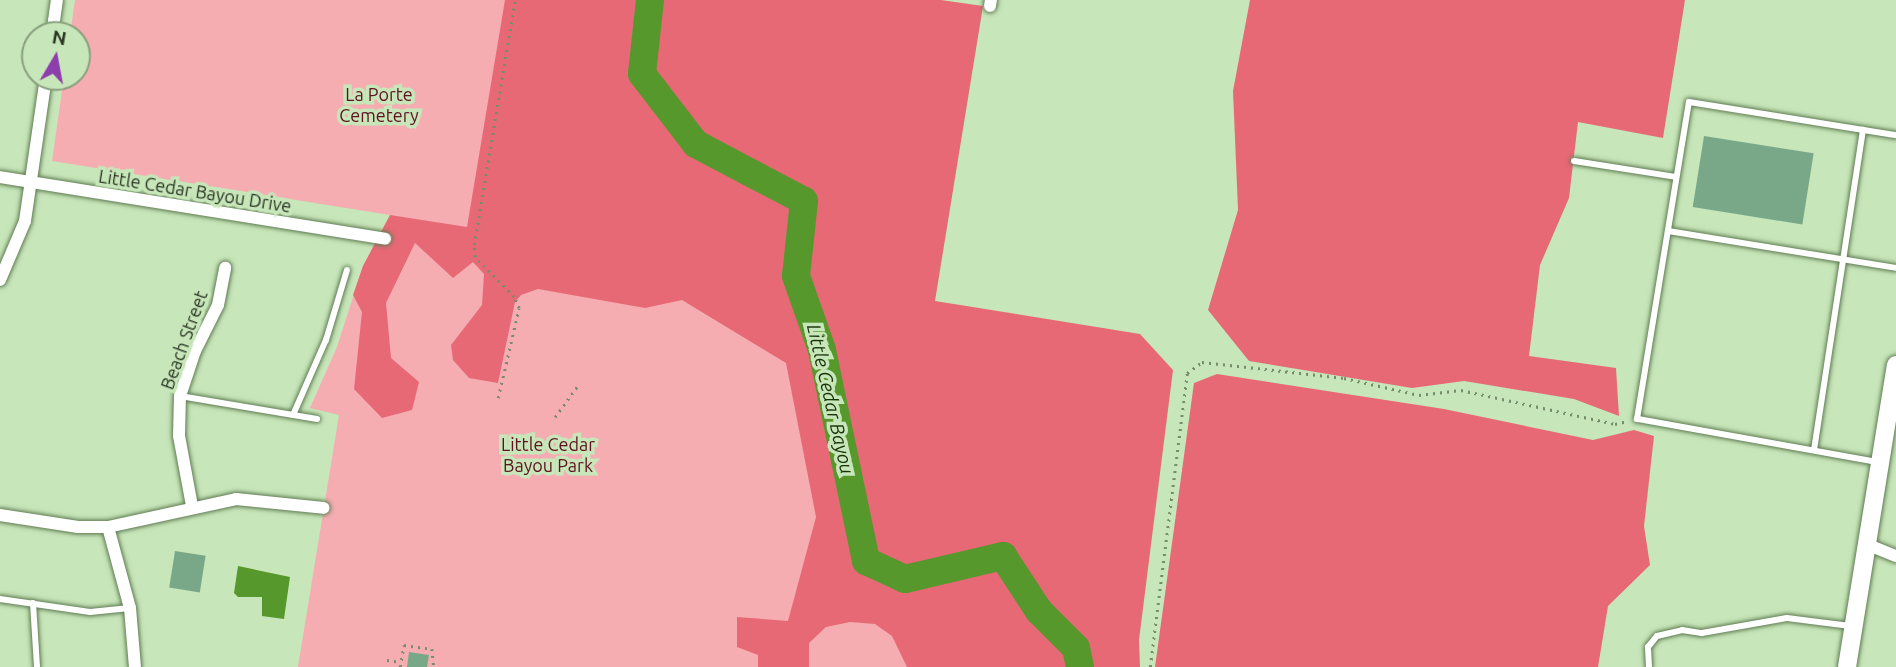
<!DOCTYPE html>
<style>
body{margin:0}
#map{position:relative;width:1896px;height:667px;overflow:hidden;background:#c7e6b9;font-family:Ubuntu,sans-serif}
div>[style]{position:absolute}
.green>*{inset:0;background:#f5adb1}
.forest>*{inset:0;background:#e76976}
.water>*{inset:0;background:#56982c}
.river>*{height:28px;margin:-14px;padding:0 14px;transform-origin:14px;border-radius:14px;background:#56982c}
.building>*{inset:0;background:#79a889;transform-origin:0 0}
.path>*{height:2.5px;margin-top:-1.25px;transform-origin:0;background:repeating-linear-gradient(90deg,#778c6d 0 2px,transparent 0 7px)}
.roads{filter:drop-shadow(0 0 2px #607c53) drop-shadow(0 0 2px #607c53)}
.lane>*{height:6px;margin:-3px;padding:0 3px;transform-origin:3px;border-radius:3px;background:#fff}
.street>*{height:12px;margin:-6px;padding:0 6px;transform-origin:6px;border-radius:6px;background:#fff}
.secondary>*{height:18px;margin:-9px;padding:0 9px;transform-origin:9px;border-radius:9px;background:#fff}
span{translate:-50% -50%;white-space:nowrap;text-align:center;line-height:1.15;-webkit-text-stroke:7px #c7e6b9;paint-order:stroke}
.park-label{font-size:18px;color:#611221}
.street-label{font-size:18px;color:#2b3725}
.water-label{font-size:19px;color:#1a3409;font-style:italic}
.north{position:absolute;left:21px;top:21px;width:70px;height:70px;box-sizing:border-box;background:#c7e6b9;border:2px solid #89a07e;border-radius:50%;rotate:10deg;font-size:19px;font-weight:700;line-height:28px;text-align:center;color:#2b3725}
.north::after{content:'';display:block;margin:auto;width:24px;height:32px;background:#8e3dac;clip-path:polygon(50% 0,100% 100%,50% 72%,0 100%)}
</style>
<div id="map">
<div class="green">
<div style="clip-path:polygon(75px 0,533px 0,736px 271px,1080px 667px,298px 667px,339px 415px,310px 408px,337px 347px,363px 266px,390px 215px,52px 161px,64px 77px,77px 77px,77px 35px,70px 35px)"></div>
</div>
<div class="forest">
<div style="clip-path:polygon(505px 0,941px 0,983px 6px,935px 301px,1140px 334px,1173px 370px,1139px 640px,1140px 667px,907px 667px,892px 636px,875px 624px,850px 622px,826px 627px,809px 643px,809px 667px,758px 667px,758px 655px,737px 647px,737px 617px,788px 621px,816px 517px,786px 363px,682px 300px,645px 308px,538px 289px,521px 295px,515px 302px,498px 383px,469px 378px,453px 360px,451px 345px,482px 305px,484px 274px,473px 262px,453px 278px,415px 243px,386px 303px,391px 358px,419px 382px,412px 410px,382px 418px,354px 389px,362px 312px,353px 295px,363px 266px,390px 215px,467px 227px)"></div>
<div style="clip-path:polygon(1250px 0,1685px 0,1663px 138px,1578px 122px,1569px 198px,1540px 265px,1529px 356px,1616px 368px,1619px 416px,1574px 399px,1464px 381px,1412px 388px,1249px 361px,1208px 310px,1238px 210px,1233px 91px)"></div>
<div style="clip-path:polygon(1217px 374px,1444px 409px,1593px 440px,1634px 430px,1654px 436px,1644px 526px,1650px 565px,1608px 606px,1598px 667px,1155px 667px,1194px 383px)"></div>
</div>
<div class="water">
<div style="clip-path:polygon(238px 566px,290px 577px,284px 619px,262px 616px,262px 597px,238px 597px,234px 593px)"></div>
</div>
<div class="river">
<div style="left:650px;top:0;width:74px;rotate:96.2deg"></div>
<div style="left:642px;top:74px;width:88px;rotate:52.4deg"></div>
<div style="left:696px;top:144px;width:122px;rotate:27.8deg"></div>
<div style="left:804px;top:201px;width:75px;rotate:96.1deg"></div>
<div style="left:796px;top:276px;width:78px;rotate:70.6deg"></div>
<div style="left:822px;top:350px;width:216px;rotate:78.2deg"></div>
<div style="left:866px;top:561px;width:43px;rotate:24.8deg"></div>
<div style="left:905px;top:579px;width:101px;rotate:-13.2deg"></div>
<div style="left:1003px;top:556px;width:66px;rotate:56.8deg"></div>
<div style="left:1039px;top:611px;width:52px;rotate:45deg"></div>
<div style="left:1076px;top:648px;width:19px;rotate:78deg"></div>
</div>
<div class="building">
<div style="left:1704px;top:136px;width:111px;height:72px;rotate:9deg"></div>
<div style="left:175px;top:551px;width:31px;height:37px;rotate:9deg"></div>
<div style="clip-path:polygon(409px 652px,429px 655px,427px 667px,407px 667px)"></div>
</div>
<div class="path">
<div style="left:498px;top:398px;width:92px;rotate:-76.9deg"></div>
<div style="left:519px;top:308px;width:12px;rotate:-114deg"></div>
<div style="left:514px;top:297px;width:56px;rotate:-134.3deg"></div>
<div style="left:475px;top:257px;width:12px;rotate:-95deg"></div>
<div style="left:474px;top:245px;width:248px;rotate:-80.5deg"></div>
<div style="left:555px;top:417px;width:39px;rotate:-54deg"></div>
<div style="left:387px;top:660px;width:14px;rotate:8deg"></div>
<div style="left:400px;top:667px;width:22px;rotate:-80deg"></div>
<div style="left:404px;top:645px;width:28px;rotate:8deg"></div>
<div style="left:432px;top:649px;width:18px;rotate:84deg"></div>
<div style="left:1150px;top:667px;width:296px;rotate:-82.8deg"></div>
<div style="left:1187px;top:373px;width:19px;rotate:-36deg"></div>
<div style="left:1202px;top:362px;width:143px;rotate:6.4deg"></div>
<div style="left:1344px;top:378px;width:77px;rotate:12.8deg"></div>
<div style="left:1419px;top:395px;width:42px;rotate:-6.8deg"></div>
<div style="left:1461px;top:390px;width:158px;rotate:12.4deg"></div>
<div style="left:1615px;top:424px;width:13px;rotate:-13deg"></div>
</div>
<div class="roads">
<div class="lane">
<div style="left:1574px;top:161px;width:103px;rotate:8.9deg"></div>
<div style="left:1668px;top:231px;width:231px;rotate:9.2deg"></div>
<div style="left:180px;top:396px;width:139px;rotate:9.5deg"></div>
<div style="left:293px;top:415px;width:82px;rotate:-66.3deg"></div>
<div style="left:326px;top:340px;width:73px;rotate:-73.3deg"></div>
<div style="left:1814px;top:450px;width:324px;rotate:-81.3deg"></div>
<div style="left:1877px;top:462px;width:244px;rotate:-169.8deg"></div>
<div style="left:1637px;top:419px;width:321px;rotate:-80.7deg"></div>
<div style="left:1689px;top:102px;width:210px;rotate:9.1deg"></div>
<div style="left:0;top:599px;width:91px;rotate:8.2deg"></div>
<div style="left:90px;top:612px;width:40px;rotate:-5.7deg"></div>
<div style="left:33px;top:603px;width:64px;rotate:86.4deg"></div>
<div style="left:1649px;top:667px;width:20px;rotate:-93deg"></div>
<div style="left:1648px;top:647px;width:14px;rotate:-51deg"></div>
<div style="left:1657px;top:636px;width:26px;rotate:-13deg"></div>
<div style="left:1682px;top:630px;width:20px;rotate:9deg"></div>
<div style="left:1702px;top:633px;width:86px;rotate:-10deg"></div>
<div style="left:1787px;top:618px;width:64px;rotate:7.1deg"></div>
</div>
<div class="street">
<div style="left:990px;top:6px;width:6px;rotate:-81deg"></div>
<div style="left:52px;top:35px;width:35px;rotate:-82deg"></div>
<div style="left:0;top:177px;width:390px;rotate:9.1deg"></div>
<div style="left:0;top:280px;width:64px;rotate:-67deg"></div>
<div style="left:25px;top:221px;width:146px;rotate:-81.7deg"></div>
<div style="left:192px;top:506px;width:71px;rotate:-100.5deg"></div>
<div style="left:179px;top:436px;width:40px;rotate:-88.6deg"></div>
<div style="left:180px;top:396px;width:47px;rotate:-71.6deg"></div>
<div style="left:195px;top:351px;width:51px;rotate:-63.4deg"></div>
<div style="left:218px;top:305px;width:38px;rotate:-79deg"></div>
<div style="left:0;top:515px;width:79px;rotate:8.7deg"></div>
<div style="left:78px;top:527px;width:30px"></div>
<div style="left:108px;top:527px;width:131px;rotate:-12.3deg"></div>
<div style="left:236px;top:499px;width:88px;rotate:5.8deg"></div>
<div style="left:108px;top:527px;width:84px;rotate:74.8deg"></div>
<div style="left:130px;top:608px;width:59px;rotate:85.2deg"></div>
<div style="left:1866px;top:544px;width:32px;rotate:22deg"></div>
</div>
<div class="secondary">
<div style="left:1847px;top:667px;width:306px;rotate:-80.8deg"></div>
</div>
</div>
<div class="park-label">
<span style="left:379px;top:105px">La Porte<br>Cemetery</span>
<span style="left:548px;top:455px">Little Cedar<br>Bayou Park</span>
</div>
<div class="street-label">
<span style="left:195px;top:191px;rotate:9deg">Little Cedar Bayou Drive</span>
<span style="left:184px;top:340px;rotate:-70deg">Beach Street</span>
</div>
<div class="water-label">
<span style="left:830px;top:399px;rotate:77deg">Little Cedar Bayou</span>
</div>
<div class="north">N</div>
</div>
